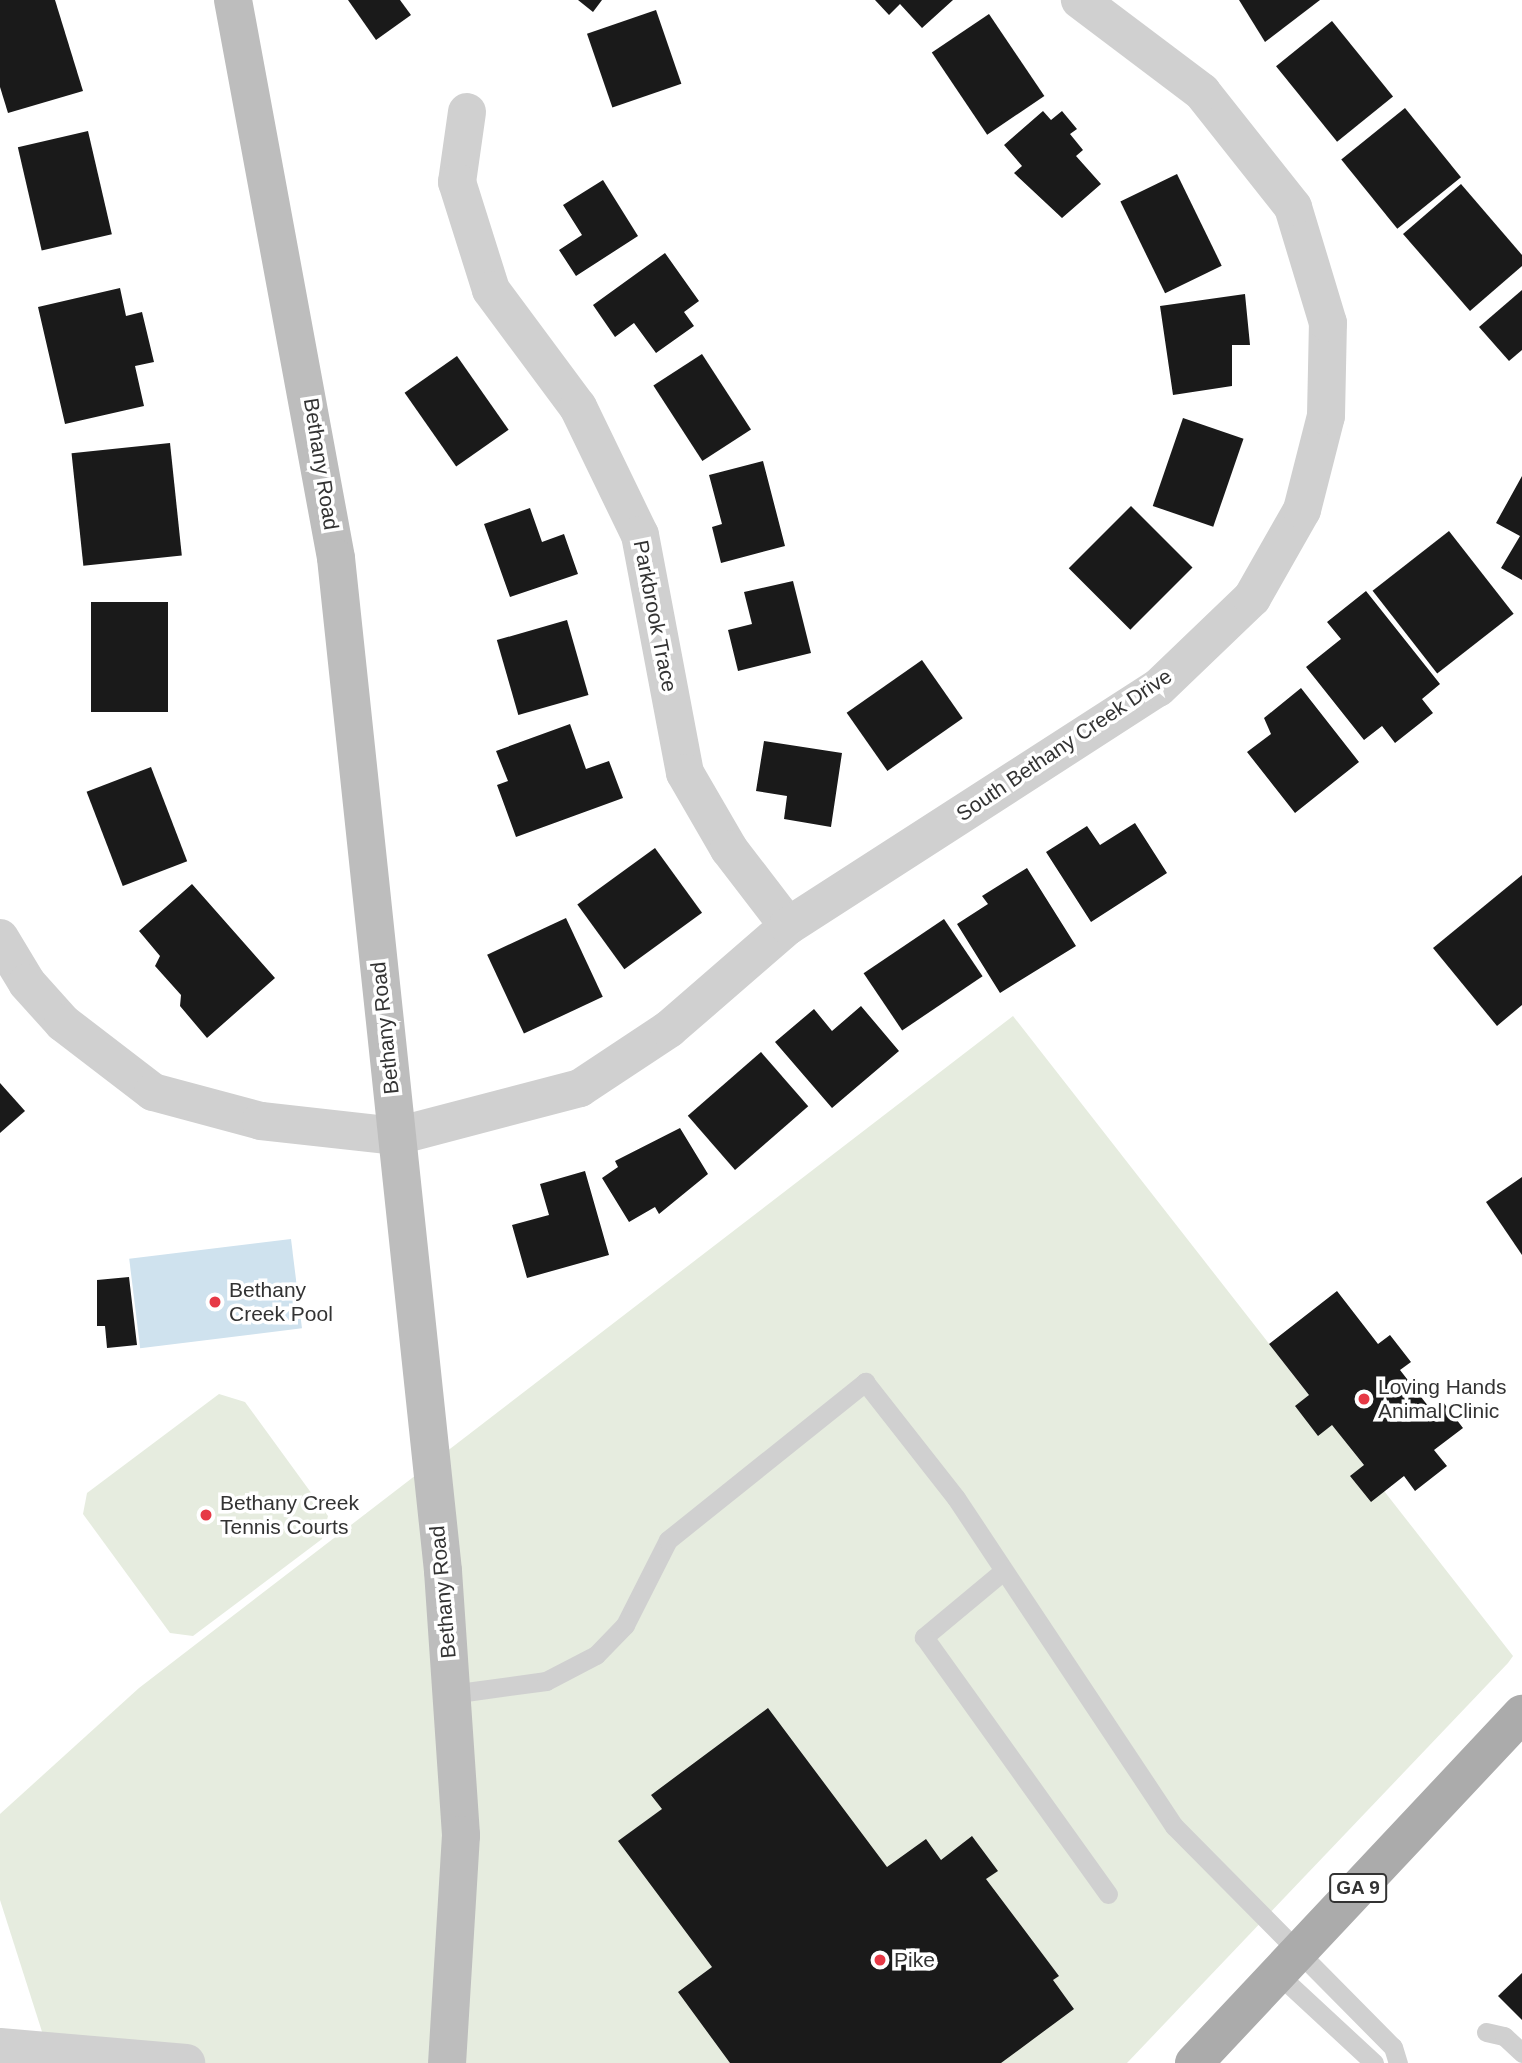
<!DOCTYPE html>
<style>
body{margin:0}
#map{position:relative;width:1522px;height:2063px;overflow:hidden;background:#fff;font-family:Helvetica,sans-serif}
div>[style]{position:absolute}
.green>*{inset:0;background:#e6ecdf}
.water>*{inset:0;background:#cfe2ee;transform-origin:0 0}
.building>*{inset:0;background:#1a1a1a;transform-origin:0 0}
.lane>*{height:19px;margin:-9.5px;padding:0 9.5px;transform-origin:9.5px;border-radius:9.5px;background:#d0d0d0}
.street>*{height:38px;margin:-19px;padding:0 19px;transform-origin:19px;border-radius:19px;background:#d0d0d0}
.secondary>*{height:38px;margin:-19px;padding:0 19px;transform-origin:19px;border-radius:19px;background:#bdbdbd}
.primary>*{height:38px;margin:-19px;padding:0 19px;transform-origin:19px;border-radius:19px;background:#ababab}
.dots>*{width:19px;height:19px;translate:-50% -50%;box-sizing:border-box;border:4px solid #fff;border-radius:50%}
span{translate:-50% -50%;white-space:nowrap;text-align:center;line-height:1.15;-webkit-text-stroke:7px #fff;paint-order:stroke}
.shield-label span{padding:2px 5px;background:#fff;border:2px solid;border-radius:5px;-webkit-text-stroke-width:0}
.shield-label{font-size:19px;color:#333;font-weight:700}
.street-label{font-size:21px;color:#333}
.poi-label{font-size:21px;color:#333}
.left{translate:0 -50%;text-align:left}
</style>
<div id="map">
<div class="green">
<div style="clip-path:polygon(1013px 1016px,1513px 1656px,1508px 1663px,1127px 2063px,52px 2063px,0 1900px,0 1814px,139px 1688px)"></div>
<div style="clip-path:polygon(219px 1394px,245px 1402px,328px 1516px,322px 1539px,193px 1636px,170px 1633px,83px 1514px,87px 1493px)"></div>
</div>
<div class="water">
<div style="left:291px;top:1239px;width:90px;height:163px;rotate:83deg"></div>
</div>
<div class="building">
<div style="clip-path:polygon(0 0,55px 0,83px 91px,8px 113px,0 87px)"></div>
<div style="clip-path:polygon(348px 0,400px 0,411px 15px,376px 40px)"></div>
<div style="clip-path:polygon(578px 0,602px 0,593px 12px)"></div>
<div style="clip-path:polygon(875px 0,953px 0,922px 28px,900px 4px,889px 15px)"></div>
<div style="clip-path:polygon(1239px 0,1320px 0,1265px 42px)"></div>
<div style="left:656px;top:10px;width:78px;height:73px;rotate:71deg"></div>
<div style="left:989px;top:14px;width:99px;height:69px;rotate:56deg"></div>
<div style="left:1332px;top:21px;width:97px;height:72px;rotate:51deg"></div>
<div style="left:1405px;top:108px;width:89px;height:82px;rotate:51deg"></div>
<div style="clip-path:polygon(1043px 111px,1051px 120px,1062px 111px,1077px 129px,1070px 134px,1083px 150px,1076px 156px,1101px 184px,1062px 218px,1014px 173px,1022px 166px,1004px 145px)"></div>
<div style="left:88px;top:131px;width:106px;height:72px;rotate:77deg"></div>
<div style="left:1177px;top:174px;width:102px;height:63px;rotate:64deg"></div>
<div style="clip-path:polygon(603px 180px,638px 236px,576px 276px,559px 250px,582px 235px,563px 205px)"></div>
<div style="clip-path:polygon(1461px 184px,1522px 255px,1522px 266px,1470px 311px,1403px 234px)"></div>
<div style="clip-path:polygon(665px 253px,699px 301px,684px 312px,694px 326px,656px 353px,634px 323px,615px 337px,593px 305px)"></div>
<div style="clip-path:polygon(120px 288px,126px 316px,142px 312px,154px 362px,135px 366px,144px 406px,65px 424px,38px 307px)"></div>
<div style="clip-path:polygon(1522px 290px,1522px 350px,1509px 361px,1479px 327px)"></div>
<div style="clip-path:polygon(1245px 294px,1250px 345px,1232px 345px,1232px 386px,1173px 395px,1160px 306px)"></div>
<div style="left:702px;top:354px;width:90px;height:58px;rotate:57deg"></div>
<div style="left:457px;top:356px;width:90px;height:64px;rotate:55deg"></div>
<div style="left:1183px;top:418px;width:64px;height:93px;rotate:19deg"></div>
<div style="left:170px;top:443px;width:113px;height:99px;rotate:84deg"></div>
<div style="clip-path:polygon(763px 461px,785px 546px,721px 563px,712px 527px,722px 524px,709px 475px)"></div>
<div style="clip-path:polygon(1522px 476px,1522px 580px,1501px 568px,1520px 536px,1496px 523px)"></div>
<div style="left:1131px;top:506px;width:87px;height:88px;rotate:45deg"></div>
<div style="clip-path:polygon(530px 508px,542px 542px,564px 534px,578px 574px,510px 597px,484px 524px)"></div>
<div style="left:1449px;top:531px;width:105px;height:97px;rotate:52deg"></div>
<div style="clip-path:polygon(793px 581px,811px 653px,738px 671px,728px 630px,752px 624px,744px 592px)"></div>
<div style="clip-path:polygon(1366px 591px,1440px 684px,1422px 699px,1433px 713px,1395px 743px,1382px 726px,1364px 740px,1306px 667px,1341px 639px,1327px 622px)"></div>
<div style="left:91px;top:602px;width:77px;height:110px"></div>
<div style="left:567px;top:620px;width:78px;height:73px;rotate:74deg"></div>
<div style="left:922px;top:660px;width:71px;height:92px;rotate:55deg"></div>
<div style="clip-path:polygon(1301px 688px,1359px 762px,1295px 813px,1247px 752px,1271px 734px,1264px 718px)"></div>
<div style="clip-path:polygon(570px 724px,586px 769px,609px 761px,623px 798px,516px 837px,497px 785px,508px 781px,496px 751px)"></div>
<div style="clip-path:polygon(764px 741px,842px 753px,831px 827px,784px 819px,787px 796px,756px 791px)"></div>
<div style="left:151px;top:767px;width:101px;height:69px;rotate:69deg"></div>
<div style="clip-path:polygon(1135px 823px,1167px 873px,1091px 922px,1046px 852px,1087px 826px,1100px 845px)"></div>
<div style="left:655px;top:848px;width:80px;height:96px;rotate:54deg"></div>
<div style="clip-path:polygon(1027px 868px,1076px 946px,1000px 993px,957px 924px,988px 904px,982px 896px)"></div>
<div style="clip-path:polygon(1522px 875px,1522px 1005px,1497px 1026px,1433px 948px)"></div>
<div style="clip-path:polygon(192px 884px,275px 978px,207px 1038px,180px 1006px,181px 995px,155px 966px,160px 956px,139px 931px)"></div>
<div style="left:566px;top:918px;width:87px;height:87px;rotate:65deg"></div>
<div style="left:944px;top:919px;width:69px;height:97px;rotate:56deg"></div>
<div style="clip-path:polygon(861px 1006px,899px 1051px,832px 1108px,775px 1042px,814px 1009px,832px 1031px)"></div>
<div style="left:761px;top:1052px;width:72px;height:97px;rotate:49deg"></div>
<div style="clip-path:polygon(0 1083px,25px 1111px,0 1133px)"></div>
<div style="clip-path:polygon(680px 1128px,708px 1174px,659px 1214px,655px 1207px,629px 1222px,602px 1178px,618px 1167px,615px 1161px)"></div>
<div style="clip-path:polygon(585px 1171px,609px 1255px,527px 1278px,512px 1225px,549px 1215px,540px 1184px)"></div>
<div style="clip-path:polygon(1522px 1177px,1522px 1255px,1486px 1202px)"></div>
<div style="clip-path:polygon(129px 1277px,137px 1345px,107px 1348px,105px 1326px,97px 1326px,97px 1280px)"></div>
<div style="clip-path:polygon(1337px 1291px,1378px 1344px,1390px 1335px,1411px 1362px,1400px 1370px,1432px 1411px,1443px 1402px,1463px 1428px,1434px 1450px,1447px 1466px,1415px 1491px,1404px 1476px,1371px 1502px,1350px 1476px,1364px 1465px,1332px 1425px,1318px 1436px,1295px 1406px,1309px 1395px,1269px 1344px)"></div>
<div style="clip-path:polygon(768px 1708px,887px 1867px,926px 1839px,941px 1860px,972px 1836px,998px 1871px,986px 1879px,1059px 1976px,1053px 1980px,1074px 2009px,1001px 2063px,730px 2063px,678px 1992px,712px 1967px,618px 1841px,662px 1809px,651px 1795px)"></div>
<div style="clip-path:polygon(1522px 1973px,1522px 2020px,1498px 1996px)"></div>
</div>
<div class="lane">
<div style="left:1002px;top:1572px;width:102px;rotate:140.2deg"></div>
<div style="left:924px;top:1637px;width:316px;rotate:54.4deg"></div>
<div style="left:451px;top:1694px;width:96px;rotate:-7.8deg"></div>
<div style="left:546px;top:1681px;width:56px;rotate:-27.5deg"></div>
<div style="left:596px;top:1655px;width:42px;rotate:-46deg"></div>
<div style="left:625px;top:1625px;width:95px;rotate:-63.2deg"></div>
<div style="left:668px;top:1540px;width:253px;rotate:-38.7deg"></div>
<div style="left:865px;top:1382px;width:147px;rotate:51.9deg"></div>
<div style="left:956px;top:1498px;width:394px;rotate:56.4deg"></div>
<div style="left:1174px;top:1826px;width:311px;rotate:45.3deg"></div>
<div style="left:1393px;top:2047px;width:17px;rotate:73deg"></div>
<div style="left:1278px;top:1974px;width:131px;rotate:42.8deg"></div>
<div style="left:1486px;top:2032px;width:18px;rotate:13deg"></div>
<div style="left:1504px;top:2036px;width:25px;rotate:43deg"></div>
</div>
<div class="street">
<div style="left:467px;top:112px;width:71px;rotate:98.1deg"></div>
<div style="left:457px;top:182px;width:113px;rotate:72.5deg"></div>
<div style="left:491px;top:290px;width:146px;rotate:53.4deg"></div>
<div style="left:578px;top:407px;width:142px;rotate:64.2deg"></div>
<div style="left:640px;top:535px;width:242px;rotate:79.3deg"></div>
<div style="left:685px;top:773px;width:88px;rotate:59.9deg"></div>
<div style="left:729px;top:849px;width:97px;rotate:52.5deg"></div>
<div style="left:0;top:938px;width:52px;rotate:59deg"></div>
<div style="left:27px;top:983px;width:54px;rotate:48deg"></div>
<div style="left:63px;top:1023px;width:113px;rotate:37.5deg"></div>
<div style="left:153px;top:1092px;width:112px;rotate:15deg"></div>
<div style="left:261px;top:1121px;width:137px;rotate:6.3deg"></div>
<div style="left:397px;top:1136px;width:189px;rotate:-14.7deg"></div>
<div style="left:580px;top:1088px;width:107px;rotate:-33.5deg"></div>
<div style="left:669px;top:1029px;width:157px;rotate:-40.9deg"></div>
<div style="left:788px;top:926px;width:440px;rotate:-32.8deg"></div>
<div style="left:1158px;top:688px;width:130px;rotate:-43.8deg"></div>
<div style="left:1252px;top:598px;width:101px;rotate:-60.4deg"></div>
<div style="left:1302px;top:510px;width:97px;rotate:-75.7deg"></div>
<div style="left:1326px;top:416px;width:93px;rotate:-88.8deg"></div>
<div style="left:1328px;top:323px;width:121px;rotate:-106.8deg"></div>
<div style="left:1293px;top:207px;width:147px;rotate:-128.4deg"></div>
<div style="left:1202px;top:92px;width:153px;rotate:-143deg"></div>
<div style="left:0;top:2047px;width:187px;rotate:4.9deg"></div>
</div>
<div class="secondary">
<div style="left:233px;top:0;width:567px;rotate:79.54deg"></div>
<div style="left:336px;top:558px;width:1019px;rotate:83.97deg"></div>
<div style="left:443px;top:1571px;width:265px;rotate:86.1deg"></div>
<div style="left:461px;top:1835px;width:228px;rotate:93.5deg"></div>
</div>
<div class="primary">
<div style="left:1194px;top:2063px;width:479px;rotate:-46.8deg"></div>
</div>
<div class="dots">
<div style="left:215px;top:1302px;background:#e63946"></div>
<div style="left:1364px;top:1399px;background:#e63946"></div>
<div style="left:206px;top:1515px;background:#e63946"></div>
<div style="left:880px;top:1960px;background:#e63946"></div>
</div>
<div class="shield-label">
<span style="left:1358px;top:1888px">GA 9</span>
</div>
<div class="street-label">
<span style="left:321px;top:464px;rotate:81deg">Bethany Road</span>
<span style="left:655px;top:616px;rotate:79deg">Parkbrook Trace</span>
<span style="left:1064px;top:745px;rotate:-34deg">South Bethany Creek Drive</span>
<span style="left:385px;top:1028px;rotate:-96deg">Bethany Road</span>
<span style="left:443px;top:1592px;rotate:-95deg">Bethany Road</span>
</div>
<div class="poi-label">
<span class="left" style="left:229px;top:1302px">Bethany<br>Creek Pool</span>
<span class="left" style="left:1378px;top:1399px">Loving Hands<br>Animal Clinic</span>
<span class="left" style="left:220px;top:1515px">Bethany Creek<br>Tennis Courts</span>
<span class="left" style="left:894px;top:1960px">Pike</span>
</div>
</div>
